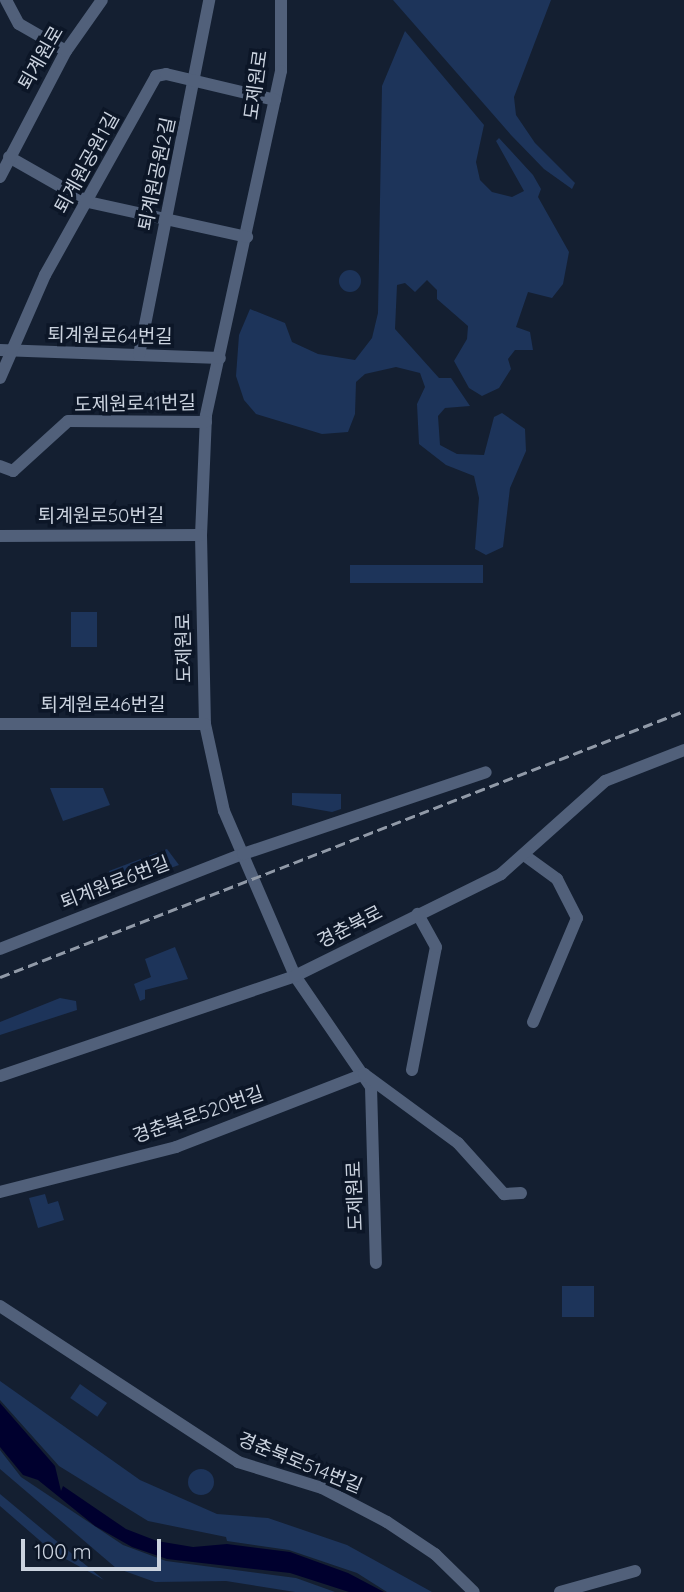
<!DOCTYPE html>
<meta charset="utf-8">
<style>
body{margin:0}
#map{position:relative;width:684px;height:1592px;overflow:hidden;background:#141f31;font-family:Quicksand,"Noto Sans KR",sans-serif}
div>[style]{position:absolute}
.green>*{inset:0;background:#1d345a;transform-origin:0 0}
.round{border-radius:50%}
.water>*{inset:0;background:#00002e}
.minor>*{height:12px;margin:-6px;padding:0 6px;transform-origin:6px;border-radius:6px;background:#51607a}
.rail>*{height:2.5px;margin-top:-1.25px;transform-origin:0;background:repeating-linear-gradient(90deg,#919aa8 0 10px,transparent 0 15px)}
span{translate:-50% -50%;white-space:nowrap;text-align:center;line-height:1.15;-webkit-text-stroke:7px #0c1627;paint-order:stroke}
.street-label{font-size:19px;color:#cbd3df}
.scale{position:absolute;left:21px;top:1539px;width:140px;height:32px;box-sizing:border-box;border:4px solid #cbd3df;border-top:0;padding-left:9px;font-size:21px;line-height:24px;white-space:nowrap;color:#cbd3df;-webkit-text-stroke:5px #0c1627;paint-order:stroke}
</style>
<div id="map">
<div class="green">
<div style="clip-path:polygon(393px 0,551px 0,514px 97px,516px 115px,535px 143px,575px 183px,572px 189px,544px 169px,511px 135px)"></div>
<div style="clip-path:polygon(405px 31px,484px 125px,476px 162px,480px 180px,492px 192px,512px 197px,524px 191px,496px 141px,499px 138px,533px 175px,541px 189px,538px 197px,569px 252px,563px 284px,552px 298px,528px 292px,516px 327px,530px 332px,533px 350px,515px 350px,508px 359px,511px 369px,499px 388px,482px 396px,469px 388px,454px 361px,467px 339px,468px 326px,437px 299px,437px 290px,427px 280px,415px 292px,405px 283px,397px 285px,395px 329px,439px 378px,451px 378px,470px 406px,445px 408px,438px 416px,440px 445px,457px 454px,484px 455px,494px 417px,502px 413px,525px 429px,526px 451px,510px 488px,503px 547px,486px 555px,475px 549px,479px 498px,474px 476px,446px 465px,419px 444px,417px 404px,425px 387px,420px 373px,396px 367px,365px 374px,356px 382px,355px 414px,348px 432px,322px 434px,256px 414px,244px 400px,236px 376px,239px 335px,250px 309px,285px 323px,292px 342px,318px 354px,355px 360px,372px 338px,378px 313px,382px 86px)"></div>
<div class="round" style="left:339px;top:270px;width:22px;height:22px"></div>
<div style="left:483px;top:565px;width:18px;height:133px;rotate:90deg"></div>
<div style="left:71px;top:612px;width:26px;height:35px"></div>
<div style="clip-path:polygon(50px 788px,103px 788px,110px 805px,63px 821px)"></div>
<div style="clip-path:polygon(292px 793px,341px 794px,341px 809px,332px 812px,292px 805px)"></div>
<div style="clip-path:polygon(167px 849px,179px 865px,115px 888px,109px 871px)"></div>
<div style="clip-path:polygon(175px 947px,188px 979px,145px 990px,145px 999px,140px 1001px,134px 984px,151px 977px,145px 959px)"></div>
<div style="clip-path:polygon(60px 998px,76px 1001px,77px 1010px,0 1035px,0 1022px)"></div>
<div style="clip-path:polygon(45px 1194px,48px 1204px,58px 1201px,64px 1220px,38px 1228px,29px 1198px)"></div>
<div style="left:562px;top:1286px;width:32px;height:31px"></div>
<div style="clip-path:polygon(0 1381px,140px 1480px,217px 1514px,268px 1518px,347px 1545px,432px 1592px,387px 1592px,357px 1573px,289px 1550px,227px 1541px,226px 1537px,148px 1521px,59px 1466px,0 1400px)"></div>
<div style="left:80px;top:1384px;width:33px;height:17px;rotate:35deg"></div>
<div style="clip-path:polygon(0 1450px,21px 1477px,123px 1545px,166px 1561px,296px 1578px,335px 1592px,295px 1592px,226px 1581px,155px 1582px,116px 1568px,0 1469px)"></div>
<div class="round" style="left:188px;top:1469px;width:26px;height:26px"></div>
<div style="clip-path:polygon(0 1494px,54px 1539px,104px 1580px,53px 1552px,0 1506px)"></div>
</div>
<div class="water">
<div style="clip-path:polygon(0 1403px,55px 1466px,61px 1491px,63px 1486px,126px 1529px,157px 1541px,193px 1547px,227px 1544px,290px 1552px,348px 1573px,384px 1592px,349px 1592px,290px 1573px,167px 1559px,132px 1547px,95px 1526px,38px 1480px,23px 1475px,0 1447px)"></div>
</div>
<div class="minor">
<div style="left:6px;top:0;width:27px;rotate:62deg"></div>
<div style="left:19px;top:24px;width:54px;rotate:29.9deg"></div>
<div style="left:281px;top:0;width:71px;rotate:90deg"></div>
<div style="left:281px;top:71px;width:353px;rotate:102.3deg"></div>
<div style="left:206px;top:416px;width:119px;rotate:92.4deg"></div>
<div style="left:201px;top:535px;width:189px;rotate:88.8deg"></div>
<div style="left:205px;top:724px;width:89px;rotate:77.7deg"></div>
<div style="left:224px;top:811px;width:180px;rotate:66.7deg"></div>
<div style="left:295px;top:976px;width:135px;rotate:55.6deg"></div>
<div style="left:371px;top:1087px;width:176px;rotate:88.4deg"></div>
<div style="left:9px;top:157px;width:91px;rotate:29.7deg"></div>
<div style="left:88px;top:202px;width:163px;rotate:12.4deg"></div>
<div style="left:0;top:177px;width:142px;rotate:-62.4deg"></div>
<div style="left:66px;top:51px;width:62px;rotate:-54.8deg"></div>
<div style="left:0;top:350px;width:220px;rotate:2.1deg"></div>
<div style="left:139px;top:355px;width:362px;rotate:-78.8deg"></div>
<div style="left:0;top:378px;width:112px;rotate:-66.4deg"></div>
<div style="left:45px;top:275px;width:228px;rotate:-60.8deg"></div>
<div style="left:156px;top:76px;width:10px;rotate:-11deg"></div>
<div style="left:166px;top:74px;width:112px;rotate:13.4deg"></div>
<div style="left:0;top:466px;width:14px;rotate:21deg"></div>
<div style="left:13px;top:471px;width:74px;rotate:-42.3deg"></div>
<div style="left:68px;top:421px;width:138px;rotate:0.4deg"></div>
<div style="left:0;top:536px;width:201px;rotate:-0.3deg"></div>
<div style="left:0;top:724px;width:205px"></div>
<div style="left:524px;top:855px;width:41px;rotate:36deg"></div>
<div style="left:557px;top:879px;width:44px;rotate:62.9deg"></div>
<div style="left:577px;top:918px;width:113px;rotate:112.9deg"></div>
<div style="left:0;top:949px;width:261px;rotate:-21.4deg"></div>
<div style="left:243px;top:854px;width:256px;rotate:-18.6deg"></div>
<div style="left:412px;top:1070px;width:125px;rotate:-79deg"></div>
<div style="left:436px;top:947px;width:38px;rotate:-119deg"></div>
<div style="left:0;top:1076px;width:311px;rotate:-18.7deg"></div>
<div style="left:295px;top:976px;width:230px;rotate:-26.3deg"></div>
<div style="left:501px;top:874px;width:140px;rotate:-41.8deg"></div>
<div style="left:605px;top:781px;width:85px;rotate:-21.4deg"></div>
<div style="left:0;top:1192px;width:182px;rotate:-14.3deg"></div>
<div style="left:176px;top:1147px;width:202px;rotate:-21.2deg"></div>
<div style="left:364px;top:1074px;width:117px;rotate:36.3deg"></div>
<div style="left:458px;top:1143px;width:69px;rotate:48deg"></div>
<div style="left:504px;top:1194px;width:17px;rotate:-3deg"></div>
<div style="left:0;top:1306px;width:285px;rotate:33.2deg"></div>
<div style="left:238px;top:1462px;width:88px;rotate:17.2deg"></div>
<div style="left:322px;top:1488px;width:73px;rotate:27.6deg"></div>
<div style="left:387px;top:1522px;width:58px;rotate:33.7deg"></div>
<div style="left:435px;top:1554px;width:54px;rotate:44.3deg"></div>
<div style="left:560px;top:1592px;width:78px;rotate:-15.6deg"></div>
</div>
<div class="rail">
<div style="left:0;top:977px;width:734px;rotate:-21.25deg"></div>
</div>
<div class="street-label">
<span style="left:41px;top:58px;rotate:-60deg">퇴계원로</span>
<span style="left:256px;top:85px;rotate:-82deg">도제원로</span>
<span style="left:87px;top:163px;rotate:-61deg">퇴계원공원1길</span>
<span style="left:157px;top:174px;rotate:-78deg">퇴계원공원2길</span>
<span style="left:110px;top:336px;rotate:1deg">퇴계원로64번길</span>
<span style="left:135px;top:404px;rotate:-1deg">도제원로41번길</span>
<span style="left:101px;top:516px">퇴계원로50번길</span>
<span style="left:184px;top:648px;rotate:-91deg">도제원로</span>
<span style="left:103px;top:705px">퇴계원로46번길</span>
<span style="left:115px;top:883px;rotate:-21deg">퇴계원로6번길</span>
<span style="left:350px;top:927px;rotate:-27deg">경춘북로</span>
<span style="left:198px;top:1115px;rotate:-19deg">경춘북로520번길</span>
<span style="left:355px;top:1196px;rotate:-92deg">도제원로</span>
<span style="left:300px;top:1463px;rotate:22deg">경춘북로514번길</span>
</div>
<div class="scale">100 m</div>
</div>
